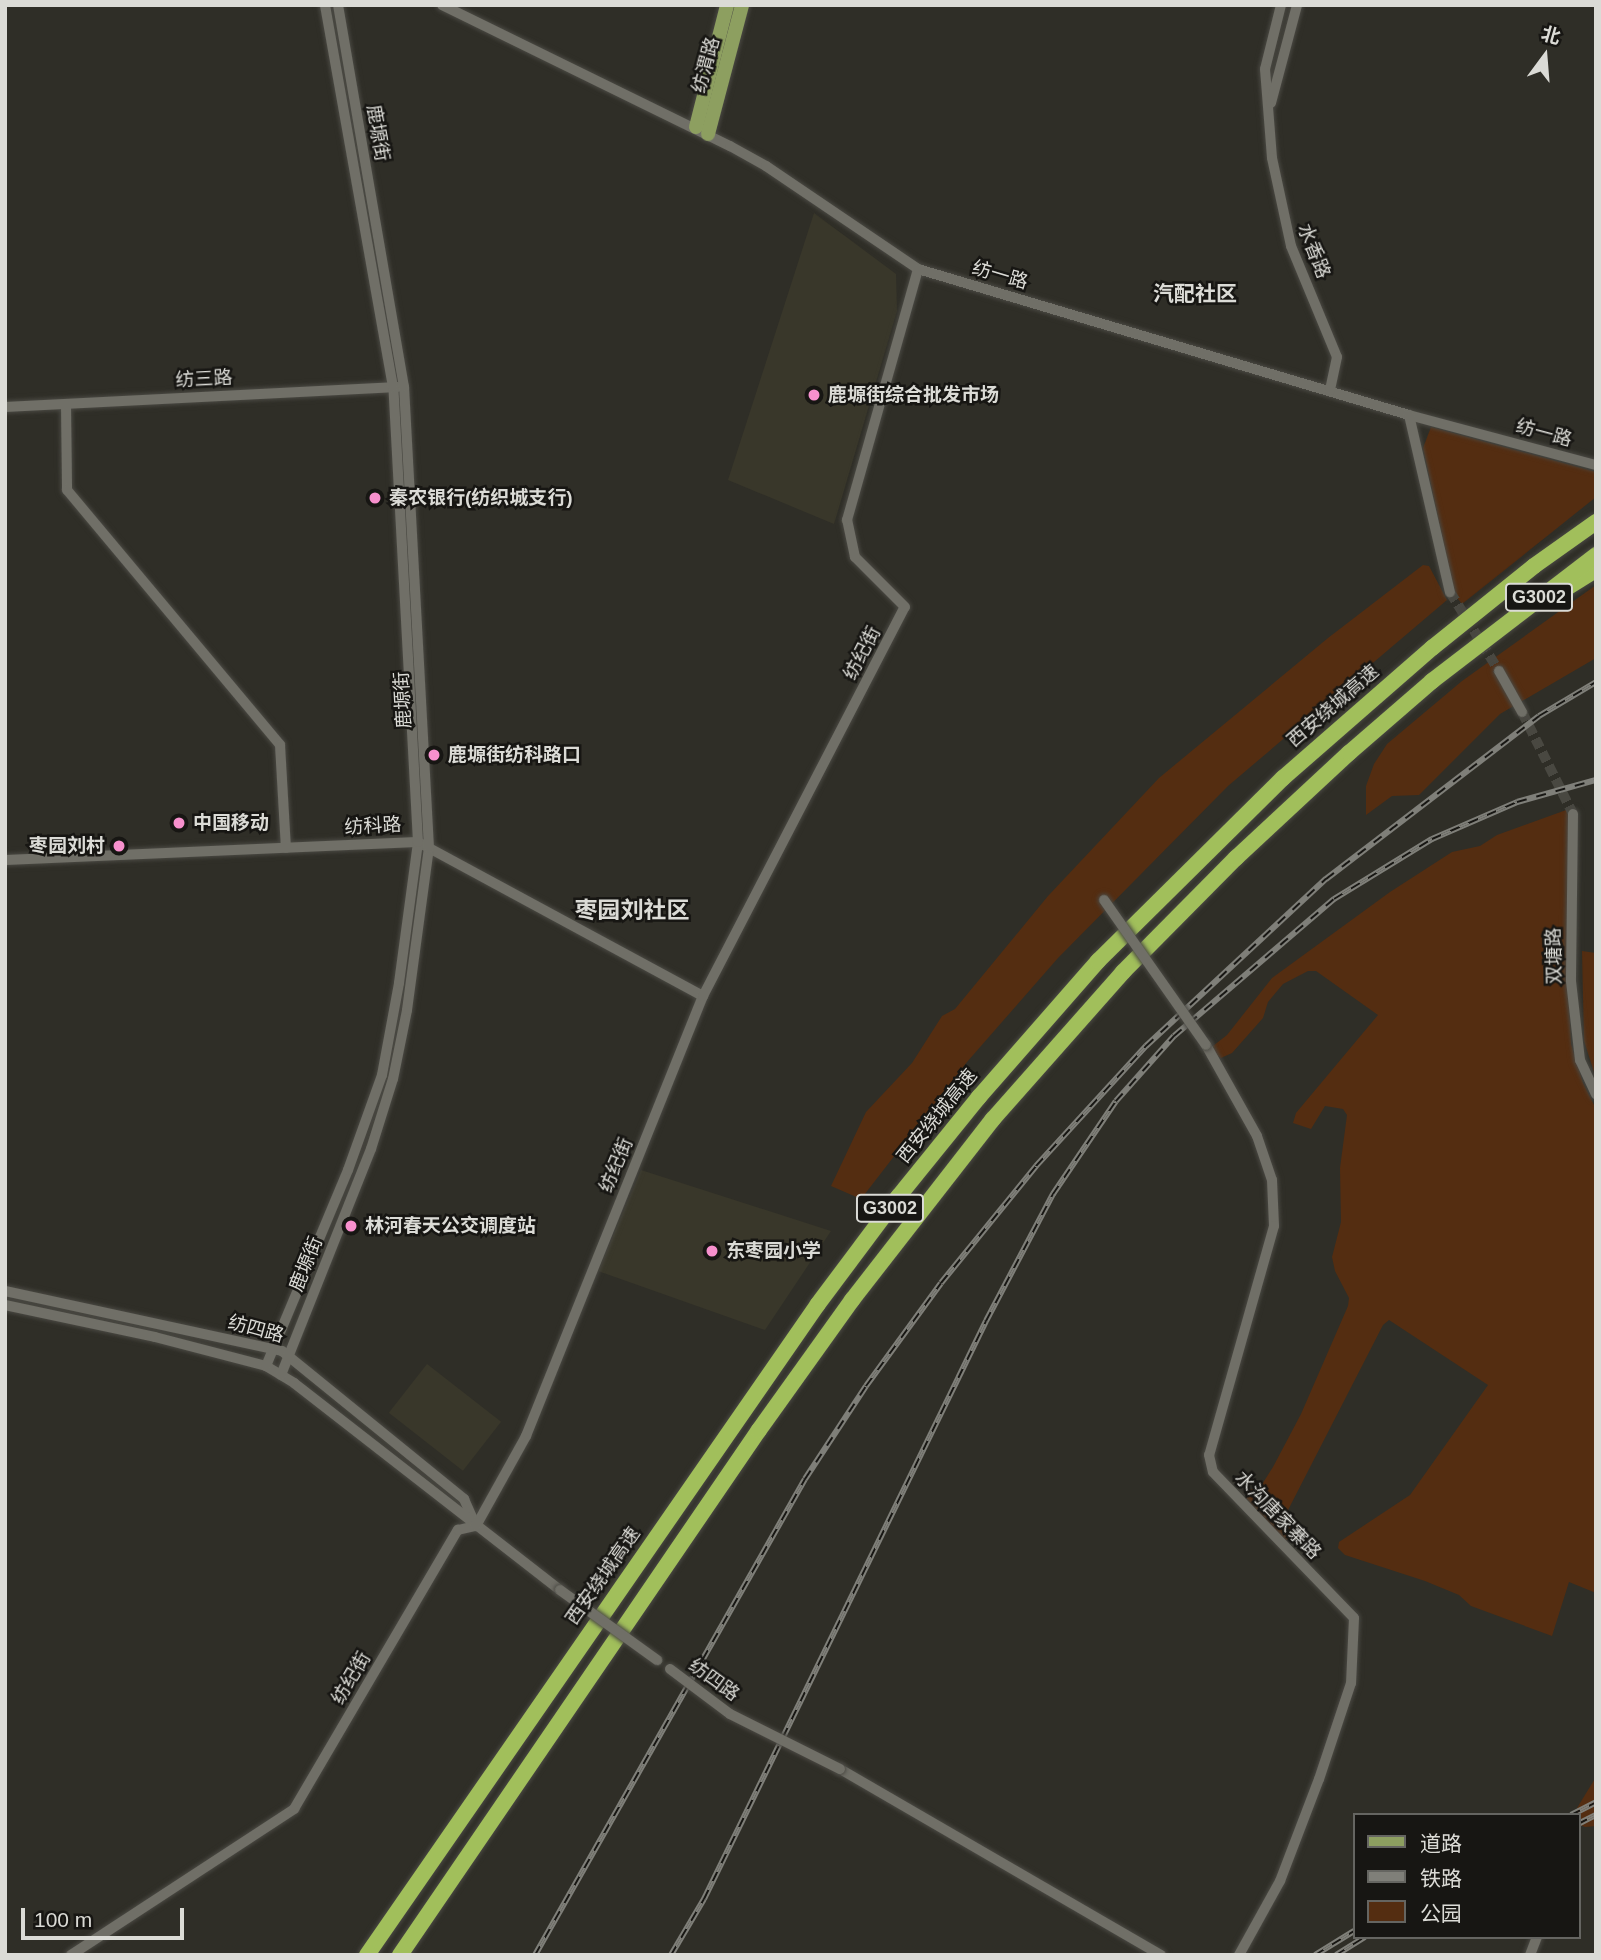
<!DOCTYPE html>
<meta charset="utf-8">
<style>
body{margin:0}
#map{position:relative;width:1601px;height:1960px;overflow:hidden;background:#2f2e27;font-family:Helvetica,"Noto Sans SC",sans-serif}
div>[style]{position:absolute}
.built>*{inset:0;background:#39372a;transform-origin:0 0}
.green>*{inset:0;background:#542d11}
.minor-tunnel>*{height:10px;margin-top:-5px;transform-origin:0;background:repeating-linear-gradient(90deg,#494841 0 10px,transparent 0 15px)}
.roads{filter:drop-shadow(0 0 2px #4a4943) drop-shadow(0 0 2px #4a4943)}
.minor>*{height:10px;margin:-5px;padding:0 5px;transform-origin:5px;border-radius:5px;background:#706f67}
.major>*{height:14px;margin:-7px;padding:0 7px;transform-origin:7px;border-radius:7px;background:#8d9f60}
.highway>*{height:16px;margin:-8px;padding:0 8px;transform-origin:8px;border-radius:8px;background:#a1bf5b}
.rail>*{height:6px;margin-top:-3px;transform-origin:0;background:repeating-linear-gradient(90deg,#171613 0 10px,#7f7f79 0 20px);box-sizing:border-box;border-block:2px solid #7f7f79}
.bridges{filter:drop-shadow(0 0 2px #4a4943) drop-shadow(0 0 2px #4a4943)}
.minor-bridge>*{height:10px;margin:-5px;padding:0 5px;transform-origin:5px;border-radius:5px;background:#706f67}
.dots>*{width:19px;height:19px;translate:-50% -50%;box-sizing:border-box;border:4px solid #171613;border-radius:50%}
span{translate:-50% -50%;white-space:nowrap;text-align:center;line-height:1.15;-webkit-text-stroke:5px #171613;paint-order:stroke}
.shield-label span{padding:2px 5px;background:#171613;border:2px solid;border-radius:5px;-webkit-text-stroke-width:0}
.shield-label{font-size:18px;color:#dbdbd6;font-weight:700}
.street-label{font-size:19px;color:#dbdbd6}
.poi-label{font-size:19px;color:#dbdbd6;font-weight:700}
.left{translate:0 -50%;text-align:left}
.right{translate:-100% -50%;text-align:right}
.neighbourhood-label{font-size:21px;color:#dbdbd6;font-weight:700}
.quarter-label{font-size:23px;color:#dbdbd6;font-weight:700}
.frame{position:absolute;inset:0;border:7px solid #dbdbd6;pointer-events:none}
.legend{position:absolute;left:1353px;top:1813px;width:228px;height:126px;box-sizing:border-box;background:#171613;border:2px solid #656561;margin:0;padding:9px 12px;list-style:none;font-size:21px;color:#dbdbd6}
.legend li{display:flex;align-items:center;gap:14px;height:35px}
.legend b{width:35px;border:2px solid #656561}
.north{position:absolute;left:1510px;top:21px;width:70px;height:70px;-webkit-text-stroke:5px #171613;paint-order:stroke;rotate:16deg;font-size:19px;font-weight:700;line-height:28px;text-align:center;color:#dbdbd6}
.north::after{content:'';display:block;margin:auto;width:24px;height:32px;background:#dbdbd6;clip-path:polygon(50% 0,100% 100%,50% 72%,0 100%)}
.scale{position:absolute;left:21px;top:1908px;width:163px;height:32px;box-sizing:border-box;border:4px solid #dbdbd6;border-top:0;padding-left:9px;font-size:21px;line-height:24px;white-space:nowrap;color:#dbdbd6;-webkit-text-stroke:5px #171613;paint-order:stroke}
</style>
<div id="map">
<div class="built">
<div style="clip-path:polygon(814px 213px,896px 274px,897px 311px,834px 524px,728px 480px)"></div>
<div style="clip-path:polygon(641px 1170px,831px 1231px,765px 1330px,598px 1271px)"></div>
<div style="left:427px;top:1364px;width:94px;height:62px;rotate:38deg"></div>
</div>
<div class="green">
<div style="clip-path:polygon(1431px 427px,1596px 472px,1596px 497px,1462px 604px,1455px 595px,1423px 448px)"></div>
<div style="clip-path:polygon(1423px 565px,1429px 566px,1447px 600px,1228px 786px,1058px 958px,967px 1062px,861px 1199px,831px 1186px,866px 1112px,912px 1063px,942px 1016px,955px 1009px,1048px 896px,1159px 778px,1328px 638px)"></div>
<div style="clip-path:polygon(1596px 585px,1596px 658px,1500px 714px,1419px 795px,1392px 796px,1366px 815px,1366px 786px,1374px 764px,1387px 744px,1462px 681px)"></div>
<div style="clip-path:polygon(1569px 809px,1575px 834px,1568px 981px,1571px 1044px,1583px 1083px,1596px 1109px,1596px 1593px,1569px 1582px,1552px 1636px,1471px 1606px,1459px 1595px,1425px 1581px,1345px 1555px,1338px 1548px,1339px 1542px,1410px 1495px,1488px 1385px,1389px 1320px,1383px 1325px,1286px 1514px,1297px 1526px,1297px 1531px,1287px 1540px,1283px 1538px,1246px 1498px,1250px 1490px,1261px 1486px,1273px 1467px,1301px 1414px,1348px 1306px,1349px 1298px,1335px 1271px,1332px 1257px,1341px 1222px,1340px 1168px,1347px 1115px,1343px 1109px,1325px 1106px,1311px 1129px,1293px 1123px,1296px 1113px,1378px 1015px,1316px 971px,1308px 971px,1283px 984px,1268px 1002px,1263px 1018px,1232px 1053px,1221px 1058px,1215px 1054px,1213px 1046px,1227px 1035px,1272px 978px,1390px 892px,1452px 852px,1480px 846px,1497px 835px)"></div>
<div style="clip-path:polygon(1582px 951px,1596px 953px,1596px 1078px,1584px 1041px)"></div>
<div style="clip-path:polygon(1596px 1777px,1596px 1826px,1585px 1827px,1578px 1824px,1577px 1808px)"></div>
</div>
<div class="minor-tunnel">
<div style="left:1450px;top:592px;width:93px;rotate:58.2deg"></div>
<div style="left:1522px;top:712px;width:114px;rotate:63.4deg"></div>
</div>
<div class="roads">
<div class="minor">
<div style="left:442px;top:5px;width:321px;rotate:26.1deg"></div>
<div style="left:730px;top:146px;width:41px;rotate:29.1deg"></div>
<div style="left:766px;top:166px;width:184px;rotate:34.1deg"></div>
<div style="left:918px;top:269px;width:512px;rotate:16.56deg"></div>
<div style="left:1409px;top:415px;width:194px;rotate:15deg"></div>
<div style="left:1281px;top:5px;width:66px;rotate:104deg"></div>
<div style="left:1265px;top:69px;width:89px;rotate:85.5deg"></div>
<div style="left:1272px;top:158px;width:90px;rotate:77.8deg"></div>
<div style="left:1291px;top:246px;width:120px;rotate:67.5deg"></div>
<div style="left:1337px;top:357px;width:34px;rotate:102deg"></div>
<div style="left:1271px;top:103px;width:101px;rotate:-75.1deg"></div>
<div style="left:66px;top:404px;width:86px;rotate:89.3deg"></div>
<div style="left:67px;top:490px;width:332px;rotate:50.1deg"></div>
<div style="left:280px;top:745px;width:103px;rotate:86.7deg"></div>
<div style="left:5px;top:407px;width:393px;rotate:-2.9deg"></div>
<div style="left:1409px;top:415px;width:182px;rotate:77deg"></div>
<div style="left:1499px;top:671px;width:47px;rotate:60.7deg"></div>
<div style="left:1573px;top:814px;width:167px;rotate:90.7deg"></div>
<div style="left:1571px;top:981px;width:80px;rotate:83.5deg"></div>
<div style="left:1580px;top:1060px;width:38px;rotate:65deg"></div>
<div style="left:5px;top:860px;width:413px;rotate:-2.5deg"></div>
<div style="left:418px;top:842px;width:324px;rotate:28.4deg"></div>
<div style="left:1206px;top:1045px;width:104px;rotate:60.7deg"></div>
<div style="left:1257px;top:1136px;width:46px;rotate:71.2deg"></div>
<div style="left:1272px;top:1180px;width:46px;rotate:87.5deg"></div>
<div style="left:1274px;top:1226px;width:238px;rotate:105.8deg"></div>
<div style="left:1209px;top:1455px;width:17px;rotate:77deg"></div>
<div style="left:1213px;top:1472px;width:203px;rotate:46deg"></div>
<div style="left:1354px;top:1618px;width:65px;rotate:92.6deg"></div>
<div style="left:1351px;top:1683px;width:101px;rotate:108.4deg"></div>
<div style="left:1319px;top:1779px;width:109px;rotate:110.9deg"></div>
<div style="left:1280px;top:1881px;width:85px;rotate:119deg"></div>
<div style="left:5px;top:1291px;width:283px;rotate:12.2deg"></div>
<div style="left:282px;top:1351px;width:235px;rotate:39.1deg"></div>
<div style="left:464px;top:1499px;width:27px;rotate:66deg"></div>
<div style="left:5px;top:1305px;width:153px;rotate:12deg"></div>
<div style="left:155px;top:1337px;width:115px;rotate:14.6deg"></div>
<div style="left:266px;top:1366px;width:33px;rotate:31deg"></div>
<div style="left:294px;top:1383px;width:337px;rotate:37.9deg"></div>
<div style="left:266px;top:1366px;width:212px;rotate:-67.3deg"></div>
<div style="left:348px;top:1170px;width:101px;rotate:-70.3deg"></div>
<div style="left:382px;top:1075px;width:94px;rotate:-79.5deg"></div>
<div style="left:399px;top:983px;width:142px;rotate:-82.3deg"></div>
<div style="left:418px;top:842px;width:456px;rotate:-93.1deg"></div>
<div style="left:393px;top:387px;width:388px;rotate:-100.1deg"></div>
<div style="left:281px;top:1375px;width:243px;rotate:-68.3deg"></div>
<div style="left:371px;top:1149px;width:73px;rotate:-72.6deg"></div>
<div style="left:393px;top:1079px;width:70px;rotate:-78.5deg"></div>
<div style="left:407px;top:1010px;width:163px;rotate:-82.3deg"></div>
<div style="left:429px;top:848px;width:462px;rotate:-93.1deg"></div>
<div style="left:404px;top:387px;width:388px;rotate:-99.8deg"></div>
<div style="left:840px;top:1769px;width:371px;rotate:30.1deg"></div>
<div style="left:71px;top:1955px;width:267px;rotate:-33.2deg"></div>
<div style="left:294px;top:1809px;width:324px;rotate:-59.6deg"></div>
<div style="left:458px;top:1530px;width:18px;rotate:-13deg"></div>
<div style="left:476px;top:1526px;width:103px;rotate:-60.9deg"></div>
<div style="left:526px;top:1436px;width:474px;rotate:-68.1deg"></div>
<div style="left:703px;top:996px;width:438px;rotate:-62.6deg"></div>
<div style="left:905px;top:607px;width:71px;rotate:-135deg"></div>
<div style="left:855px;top:557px;width:38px;rotate:-102deg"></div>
<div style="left:847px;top:520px;width:261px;rotate:-74.2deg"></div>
<div style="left:1530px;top:1955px;width:19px;rotate:-69deg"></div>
</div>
<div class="major">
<div style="left:696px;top:127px;width:126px;rotate:-75.7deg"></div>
<div style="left:708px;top:134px;width:133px;rotate:-75.2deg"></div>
</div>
<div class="highway">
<div style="left:1565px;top:589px;width:36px;rotate:-32deg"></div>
<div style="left:367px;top:1955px;width:792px;rotate:-55.29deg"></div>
<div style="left:818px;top:1304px;width:134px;rotate:-53.2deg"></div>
<div style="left:898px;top:1197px;width:129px;rotate:-51deg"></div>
<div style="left:979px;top:1097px;width:181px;rotate:-48.8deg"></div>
<div style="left:1098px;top:961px;width:260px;rotate:-44.7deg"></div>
<div style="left:1283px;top:778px;width:198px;rotate:-41.1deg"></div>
<div style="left:1432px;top:648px;width:131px;rotate:-38.8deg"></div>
<div style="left:1534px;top:566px;width:76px;rotate:-35.4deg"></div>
<div style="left:400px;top:1955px;width:636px;rotate:-55.64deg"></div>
<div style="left:759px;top:1430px;width:160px;rotate:-54.4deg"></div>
<div style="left:852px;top:1300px;width:229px;rotate:-52.1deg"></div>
<div style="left:993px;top:1119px;width:196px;rotate:-48.5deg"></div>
<div style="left:1123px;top:972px;width:161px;rotate:-45.3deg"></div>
<div style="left:1236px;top:858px;width:154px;rotate:-42.9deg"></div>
<div style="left:1349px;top:753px;width:110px;rotate:-40.9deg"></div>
<div style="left:1432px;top:681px;width:207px;rotate:-37.5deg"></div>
</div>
</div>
<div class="rail">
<div style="left:1571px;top:1815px;width:28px;rotate:-27deg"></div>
<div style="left:1578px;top:1824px;width:20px;rotate:-27deg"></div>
<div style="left:535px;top:1955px;width:547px;rotate:-60.44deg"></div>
<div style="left:805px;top:1479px;width:111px;rotate:-56.7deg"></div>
<div style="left:866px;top:1386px;width:127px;rotate:-53.9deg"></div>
<div style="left:941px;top:1283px;width:151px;rotate:-50.9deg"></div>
<div style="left:1036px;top:1166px;width:163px;rotate:-47.5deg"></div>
<div style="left:1146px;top:1046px;width:246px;rotate:-42.9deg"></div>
<div style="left:1326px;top:879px;width:268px;rotate:-37.4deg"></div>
<div style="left:1539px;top:716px;width:66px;rotate:-30.8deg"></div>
<div style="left:671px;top:1955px;width:65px;rotate:-59.5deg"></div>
<div style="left:704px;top:1899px;width:643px;rotate:-63.99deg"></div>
<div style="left:986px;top:1321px;width:144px;rotate:-62.2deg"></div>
<div style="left:1053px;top:1194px;width:112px;rotate:-55.9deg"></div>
<div style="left:1116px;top:1101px;width:87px;rotate:-48.3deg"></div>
<div style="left:1174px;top:1036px;width:211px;rotate:-40.6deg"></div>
<div style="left:1334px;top:899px;width:115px;rotate:-31.5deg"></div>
<div style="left:1432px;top:839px;width:93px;rotate:-23.5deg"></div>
<div style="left:1517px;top:802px;width:82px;rotate:-15.6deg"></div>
<div style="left:1315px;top:1955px;width:46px;rotate:-31.6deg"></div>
<div style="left:1336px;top:1955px;width:34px;rotate:-32deg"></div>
</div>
<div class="bridges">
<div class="minor-bridge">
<div style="left:1104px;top:900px;width:177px;rotate:54.9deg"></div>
<div style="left:560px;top:1590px;width:120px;rotate:35.8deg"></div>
<div style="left:670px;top:1669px;width:75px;rotate:36.9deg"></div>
<div style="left:730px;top:1714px;width:123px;rotate:26.6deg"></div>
</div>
</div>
<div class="dots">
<div style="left:814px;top:395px;background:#f790cd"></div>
<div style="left:375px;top:498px;background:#f790cd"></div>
<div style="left:434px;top:755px;background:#f790cd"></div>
<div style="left:179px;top:823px;background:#f790cd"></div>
<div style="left:119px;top:846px;background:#f790cd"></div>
<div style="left:351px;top:1226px;background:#f790cd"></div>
<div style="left:712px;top:1251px;background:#f790cd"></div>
</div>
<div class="shield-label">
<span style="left:1539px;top:597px">G3002</span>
<span style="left:890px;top:1208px">G3002</span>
</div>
<div class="street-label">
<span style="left:706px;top:65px;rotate:-75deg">纺渭路</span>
<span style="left:378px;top:133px;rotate:80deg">鹿塬街</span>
<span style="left:1314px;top:251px;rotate:69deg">水香路</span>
<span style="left:1000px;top:275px;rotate:16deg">纺一路</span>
<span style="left:204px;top:379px;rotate:-3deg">纺三路</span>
<span style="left:1544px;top:433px;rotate:15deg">纺一路</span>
<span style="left:862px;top:653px;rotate:-63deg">纺纪街</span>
<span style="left:403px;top:700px;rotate:-93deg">鹿塬街</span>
<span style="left:1333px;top:706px;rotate:-41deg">西安绕城高速</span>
<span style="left:373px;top:826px;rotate:-3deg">纺科路</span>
<span style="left:1554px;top:956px;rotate:-91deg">双塘路</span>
<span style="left:937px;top:1116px;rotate:-51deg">西安绕城高速</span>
<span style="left:616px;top:1165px;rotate:-68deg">纺纪街</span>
<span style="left:306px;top:1264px;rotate:-68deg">鹿塬街</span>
<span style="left:256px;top:1329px;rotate:15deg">纺四路</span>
<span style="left:1278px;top:1515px;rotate:46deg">水沟唐家寨路</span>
<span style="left:603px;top:1576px;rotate:-55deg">西安绕城高速</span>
<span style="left:351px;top:1678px;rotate:-60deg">纺纪街</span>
<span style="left:714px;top:1680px;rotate:36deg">纺四路</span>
</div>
<div class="poi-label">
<span class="left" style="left:828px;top:395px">鹿塬街综合批发市场</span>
<span class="left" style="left:389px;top:498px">秦农银行(纺织城支行)</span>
<span class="left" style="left:448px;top:755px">鹿塬街纺科路口</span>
<span class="left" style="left:193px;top:823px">中国移动</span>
<span class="right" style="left:105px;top:846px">枣园刘村</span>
<span class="left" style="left:365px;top:1226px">林河春天公交调度站</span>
<span class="left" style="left:726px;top:1251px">东枣园小学</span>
</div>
<div class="neighbourhood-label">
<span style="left:1195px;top:294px">汽配社区</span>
</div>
<div class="quarter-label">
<span style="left:632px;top:910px">枣园刘社区</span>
</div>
<div class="frame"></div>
<ul class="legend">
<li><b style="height:9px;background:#8d9f60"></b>道路</li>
<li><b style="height:9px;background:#7f7f79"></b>铁路</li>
<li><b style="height:19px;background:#542d11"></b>公园</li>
</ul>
<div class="north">北</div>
<div class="scale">100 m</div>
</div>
